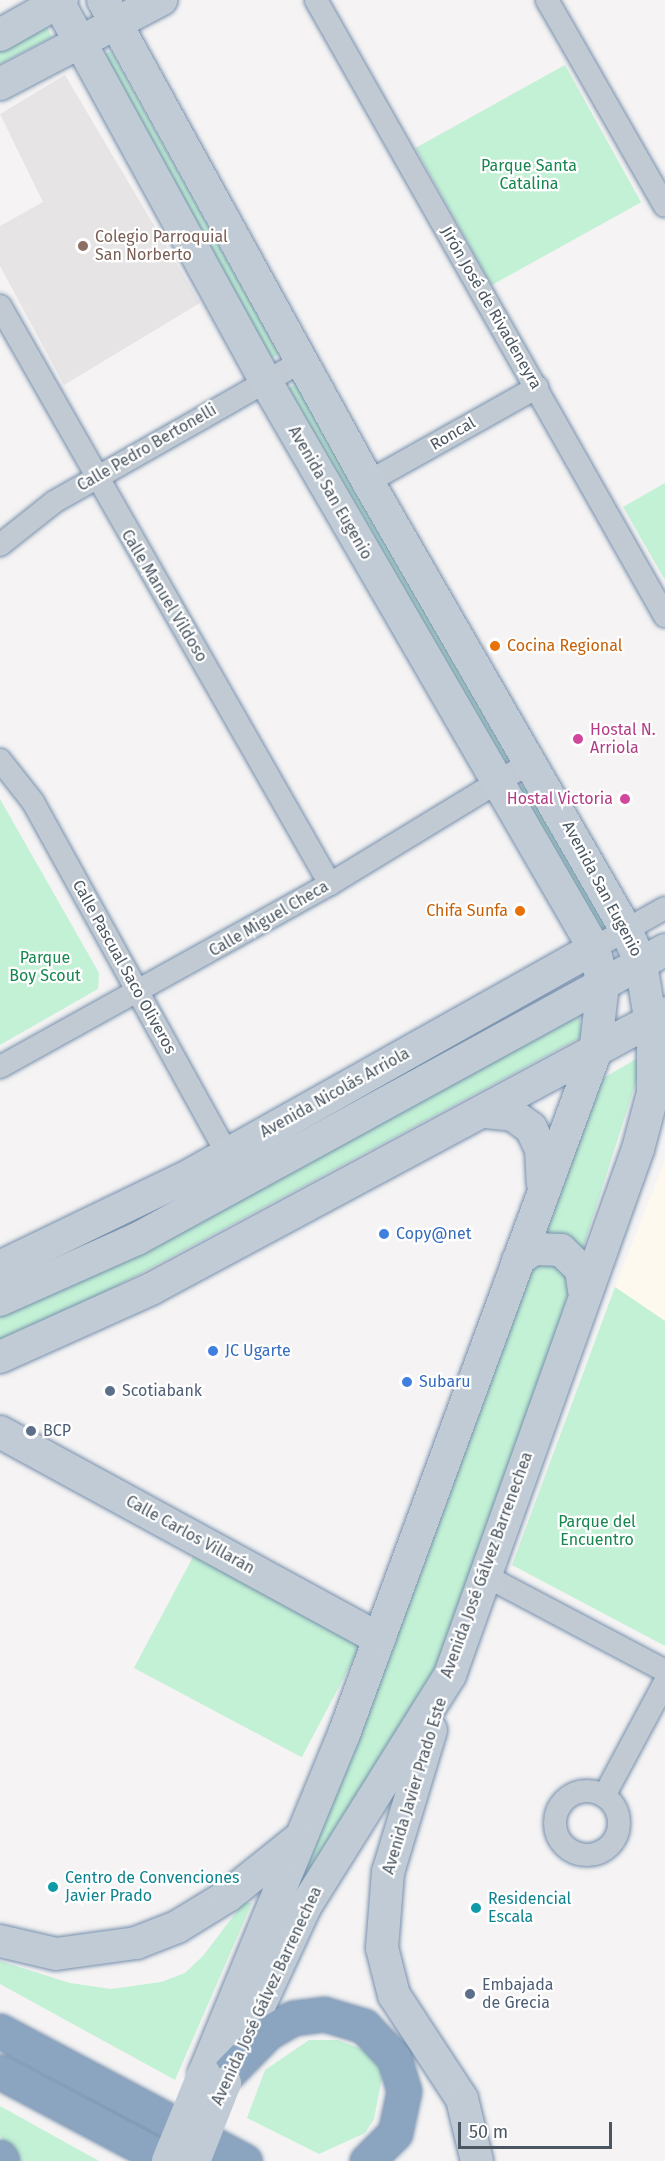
<!DOCTYPE html>
<meta charset="utf-8">
<style>
body{margin:0}
#map{position:relative;width:665px;height:2161px;overflow:hidden;background:#f5f3f3;font-family:"Fira Sans",sans-serif}
div>[style]{position:absolute}
.commercial>*{inset:0;background:#fdf9ef}
.education>*{inset:0;background:#e6e4e5}
.green>*{inset:0;background:#c3f1d5;transform-origin:0 0}
.roads{filter:drop-shadow(0 0 2px #7690ad) drop-shadow(0 0 2px #7690ad)}
.street>*{height:22px;margin:-11px;padding:0 11px;transform-origin:11px;border-radius:11px;background:#c1cad2}
.street>.ring{margin:-11px;padding:0;box-sizing:content-box;background:none;border:22px solid #c1cad2;border-radius:50%}
.secondary>*{height:32px;margin:-16px;padding:0 16px;transform-origin:16px;border-radius:16px;background:#c1cbd6}
.highway>*{height:33px;margin:-16.5px;padding:0 16.5px;transform-origin:16.5px;border-radius:16.5px;background:#8ba5c1}
.secondary-bridge>*{height:32px;margin:-16px;padding:0 16px;transform-origin:16px;border-radius:16px;background:#c1cbd6}
.dots>*{width:16px;height:16px;translate:-50% -50%;box-sizing:border-box;border:3px solid #fff;border-radius:50%}
span{translate:-50% -50%;white-space:nowrap;text-align:center;line-height:1.15;-webkit-text-stroke:4.5px #fff;paint-order:stroke}
.park-label{font-size:16px;color:#17864f}
.education-label{font-size:16px;color:#785e54}
.left{translate:0 -50%;text-align:left}
.street-label{font-size:16px;color:#4a5661}
.food-label{font-size:16px;color:#c56008}
.right{translate:-100% -50%;text-align:right}
.hotel-label{font-size:16px;color:#b23c85}
.shop-label{font-size:16px;color:#366cbe}
.service-label{font-size:16px;color:#4e5e75}
.culture-label{font-size:16px;color:#0d838f}
.scale{position:absolute;left:458px;top:2122px;width:154px;height:27px;box-sizing:border-box;border:3px solid #4a5661;border-top:0;padding-left:8px;font-size:18px;line-height:21px;white-space:nowrap;color:#4a5661;-webkit-text-stroke:4px #fff;paint-order:stroke}
</style>
<div id="map">
<div class="commercial">
<div style="clip-path:polygon(665px 1160px,665px 1321px,615px 1287px)"></div>
</div>
<div class="education">
<div style="clip-path:polygon(65px 75px,200px 303px,64px 385px,0 266px,0 226px,43px 202px,0 114px)"></div>
</div>
<div class="green">
<div style="clip-path:polygon(45px 23px,52px 37px,0 64px,0 46px)"></div>
<div style="left:111px;top:51px;width:347px;height:13px;rotate:61deg"></div>
<div style="left:565px;top:65px;width:157px;height:171px;rotate:61deg"></div>
<div style="left:304px;top:379px;width:431px;height:19px;rotate:60deg"></div>
<div style="clip-path:polygon(665px 483px,665px 580px,623px 507px)"></div>
<div style="left:528px;top:783px;width:169px;height:16px;rotate:60deg"></div>
<div style="clip-path:polygon(0 799px,99px 973px,98px 989px,0 1045px)"></div>
<div style="clip-path:polygon(578px 1010px,583px 1036px,50px 1322px,0 1341px,0 1309px)"></div>
<div style="clip-path:polygon(645px 1054px,471px 1598px,417px 1715px,304px 1888px,295px 1884px,596px 1082px)"></div>
<div style="clip-path:polygon(615px 1287px,665px 1321px,665px 1646px,512px 1565px)"></div>
<div style="left:194px;top:1555px;width:190px;height:128px;rotate:28deg"></div>
<div style="clip-path:polygon(243px 1903px,252px 1903px,175px 2080px,0 1984px,0 1961px,70px 1983px,111px 1989px,161px 1982px,185px 1973px,203px 1956px)"></div>
<div style="clip-path:polygon(309px 2040px,337px 2040px,365px 2050px,383px 2072px,374px 2119px,365px 2133px,319px 2154px,247px 2118px,265px 2070px)"></div>
<div style="clip-path:polygon(0 2106px,99px 2161px,15px 2161px,0 2136px)"></div>
</div>
<div class="roads">
<div class="street">
<div style="left:316px;top:0;width:708px;rotate:60.47deg"></div>
<div style="left:547px;top:0;width:237px;rotate:60.2deg"></div>
<div style="left:0;top:306px;width:666px;rotate:60.28deg"></div>
<div style="left:368px;top:482px;width:194px;rotate:-29.3deg"></div>
<div style="left:0;top:545px;width:69px;rotate:-38.5deg"></div>
<div style="left:54px;top:502px;width:285px;rotate:-29.6deg"></div>
<div style="left:0;top:760px;width:53px;rotate:51.8deg"></div>
<div style="left:33px;top:802px;width:416px;rotate:61.1deg"></div>
<div style="left:594px;top:948px;width:81px;rotate:-29.4deg"></div>
<div style="left:0;top:1067px;width:377px;rotate:-29deg"></div>
<div style="left:330px;top:884px;width:237px;rotate:-31.3deg"></div>
<div style="left:484px;top:1575px;width:205px;rotate:27.9deg"></div>
<div class="ring" style="left:555px;top:1791px;width:42px;height:42px"></div>
<div style="left:604px;top:1796px;width:129px;rotate:-61.8deg"></div>
</div>
<div class="secondary">
<div style="left:57px;top:0;width:433px;rotate:61.3deg"></div>
<div style="left:265px;top:380px;width:656px;rotate:59.92deg"></div>
<div style="left:594px;top:948px;width:37px;rotate:76deg"></div>
<div style="left:603px;top:984px;width:69px;rotate:96.6deg"></div>
<div style="left:595px;top:1053px;width:726px;rotate:110.23deg"></div>
<div style="left:344px;top:1734px;width:367px;rotate:112.4deg"></div>
<div style="left:103px;top:0;width:550px;rotate:61.2deg"></div>
<div style="left:368px;top:482px;width:517px;rotate:60.06deg"></div>
<div style="left:626px;top:930px;width:37px;rotate:66deg"></div>
<div style="left:641px;top:964px;width:73px;rotate:80.5deg"></div>
<div style="left:653px;top:1036px;width:57px;rotate:90deg"></div>
<div style="left:653px;top:1093px;width:58px;rotate:105deg"></div>
<div style="left:638px;top:1149px;width:559px;rotate:109.67deg"></div>
<div style="left:450px;top:1675px;width:274px;rotate:122deg"></div>
<div style="left:305px;top:1907px;width:174px;rotate:114.8deg"></div>
<div style="left:0;top:35px;width:71px;rotate:-29.4deg"></div>
<div style="left:0;top:84px;width:182px;rotate:-27.6deg"></div>
<div style="left:486px;top:1112px;width:27px;rotate:6deg"></div>
<div style="left:513px;top:1115px;width:22px;rotate:36deg"></div>
<div style="left:531px;top:1128px;width:23px;rotate:65deg"></div>
<div style="left:541px;top:1149px;width:34px;rotate:87deg"></div>
<div style="left:518px;top:1260px;width:19px;rotate:-35deg"></div>
<div style="left:534px;top:1249px;width:27px;rotate:2deg"></div>
<div style="left:561px;top:1250px;width:28px;rotate:44deg"></div>
<div style="left:581px;top:1269px;width:21px;rotate:82deg"></div>
<div style="left:0;top:1267px;width:213px;rotate:-25.8deg"></div>
<div style="left:192px;top:1174px;width:461px;rotate:-29.3deg"></div>
<div style="left:0;top:1300px;width:150px;rotate:-24deg"></div>
<div style="left:137px;top:1239px;width:602px;rotate:-28.69deg"></div>
<div style="left:0;top:1357px;width:166px;rotate:-24.2deg"></div>
<div style="left:151px;top:1289px;width:583px;rotate:-28.23deg"></div>
<div style="left:0;top:1432px;width:432px;rotate:28.6deg"></div>
<div style="left:431px;top:1730px;width:148px;rotate:106.8deg"></div>
<div style="left:388px;top:1872px;width:76px;rotate:94.5deg"></div>
<div style="left:382px;top:1948px;width:49px;rotate:75.7deg"></div>
<div style="left:394px;top:1995px;width:124px;rotate:56.8deg"></div>
<div style="left:462px;top:2099px;width:64px;rotate:76.4deg"></div>
<div style="left:0;top:1941px;width:57px;rotate:13.1deg"></div>
<div style="left:56px;top:1954px;width:81px;rotate:-7.8deg"></div>
<div style="left:136px;top:1943px;width:44px;rotate:-21.3deg"></div>
<div style="left:177px;top:1927px;width:61px;rotate:-31.6deg"></div>
<div style="left:229px;top:1895px;width:91px;rotate:-38.8deg"></div>
</div>
<div class="highway">
<div style="left:0;top:2031px;width:277px;rotate:28deg"></div>
<div style="left:0;top:2072px;width:190px;rotate:27.9deg"></div>
<div style="left:229px;top:2072px;width:54px;rotate:-45.7deg"></div>
<div style="left:267px;top:2033px;width:30px;rotate:-30deg"></div>
<div style="left:293px;top:2018px;width:31px;rotate:-7deg"></div>
<div style="left:324px;top:2014px;width:42px;rotate:16.7deg"></div>
<div style="left:364px;top:2026px;width:44px;rotate:46.8deg"></div>
<div style="left:394px;top:2058px;width:34px;rotate:73deg"></div>
<div style="left:404px;top:2091px;width:43px;rotate:102.1deg"></div>
<div style="left:395px;top:2133px;width:40px;rotate:135deg"></div>
<div style="left:0;top:2157px;width:4px;rotate:63deg"></div>
</div>
</div>
<div class="secondary-bridge">
<div style="left:168px;top:2161px;width:95px;rotate:-67.8deg"></div>
<div style="left:194px;top:2161px;width:84px;rotate:-68.3deg"></div>
</div>
<div class="dots">
<div style="left:83px;top:246px;background:#8d6e63"></div>
<div style="left:495px;top:646px;background:#e8710a"></div>
<div style="left:578px;top:739px;background:#d1479c"></div>
<div style="left:625px;top:799px;background:#d1479c"></div>
<div style="left:520px;top:911px;background:#e8710a"></div>
<div style="left:384px;top:1234px;background:#3f7fe0"></div>
<div style="left:213px;top:1351px;background:#3f7fe0"></div>
<div style="left:407px;top:1382px;background:#3f7fe0"></div>
<div style="left:110px;top:1391px;background:#5c6f8a"></div>
<div style="left:31px;top:1431px;background:#5c6f8a"></div>
<div style="left:53px;top:1887px;background:#0f9aa8"></div>
<div style="left:476px;top:1908px;background:#0f9aa8"></div>
<div style="left:470px;top:1994px;background:#5c6f8a"></div>
</div>
<div class="park-label">
<span style="left:529px;top:175px">Parque Santa<br>Catalina</span>
<span style="left:45px;top:967px">Parque<br>Boy Scout</span>
<span style="left:597px;top:1531px">Parque del<br>Encuentro</span>
</div>
<div class="education-label">
<span class="left" style="left:95px;top:246px">Colegio Parroquial<br>San Norberto</span>
</div>
<div class="street-label">
<span style="left:491px;top:308px;rotate:60deg">Jirón José de Rivadeneyra</span>
<span style="left:453px;top:434px;rotate:-30deg">Roncal</span>
<span style="left:147px;top:448px;rotate:-30deg">Calle Pedro Bertonelli</span>
<span style="left:330px;top:493px;rotate:60deg">Avenida San Eugenio</span>
<span style="left:164px;top:596px;rotate:59deg">Calle Manuel Vildoso</span>
<span style="left:602px;top:889px;rotate:62deg">Avenida San Eugenio</span>
<span style="left:269px;top:919px;rotate:-30deg">Calle Miguel Checa</span>
<span style="left:124px;top:967px;rotate:61deg">Calle Pascual Saco Oliveros</span>
<span style="left:335px;top:1093px;rotate:-29deg">Avenida Nicolás Arriola</span>
<span style="left:190px;top:1535px;rotate:29deg">Calle Carlos Villarán</span>
<span style="left:487px;top:1565px;rotate:-70deg">Avenida José Gálvez Barrenechea</span>
<span style="left:415px;top:1786px;rotate:-73deg">Avenida Javier Prado Este</span>
<span style="left:267px;top:1996px;rotate:-65deg">Avenida José Gálvez Barrenechea</span>
</div>
<div class="food-label">
<span class="left" style="left:507px;top:646px">Cocina Regional</span>
<span class="right" style="left:508px;top:911px">Chifa Sunfa</span>
</div>
<div class="hotel-label">
<span class="left" style="left:590px;top:739px">Hostal N.<br>Arriola</span>
<span class="right" style="left:613px;top:799px">Hostal Victoria</span>
</div>
<div class="shop-label">
<span class="left" style="left:396px;top:1234px">Copy@net</span>
<span class="left" style="left:225px;top:1351px">JC Ugarte</span>
<span class="left" style="left:419px;top:1382px">Subaru</span>
</div>
<div class="service-label">
<span class="left" style="left:122px;top:1391px">Scotiabank</span>
<span class="left" style="left:43px;top:1431px">BCP</span>
<span class="left" style="left:482px;top:1994px">Embajada<br>de Grecia</span>
</div>
<div class="culture-label">
<span class="left" style="left:65px;top:1887px">Centro de Convenciones<br>Javier Prado</span>
<span class="left" style="left:488px;top:1908px">Residencial<br>Escala</span>
</div>
<div class="scale">50 m</div>
</div>
